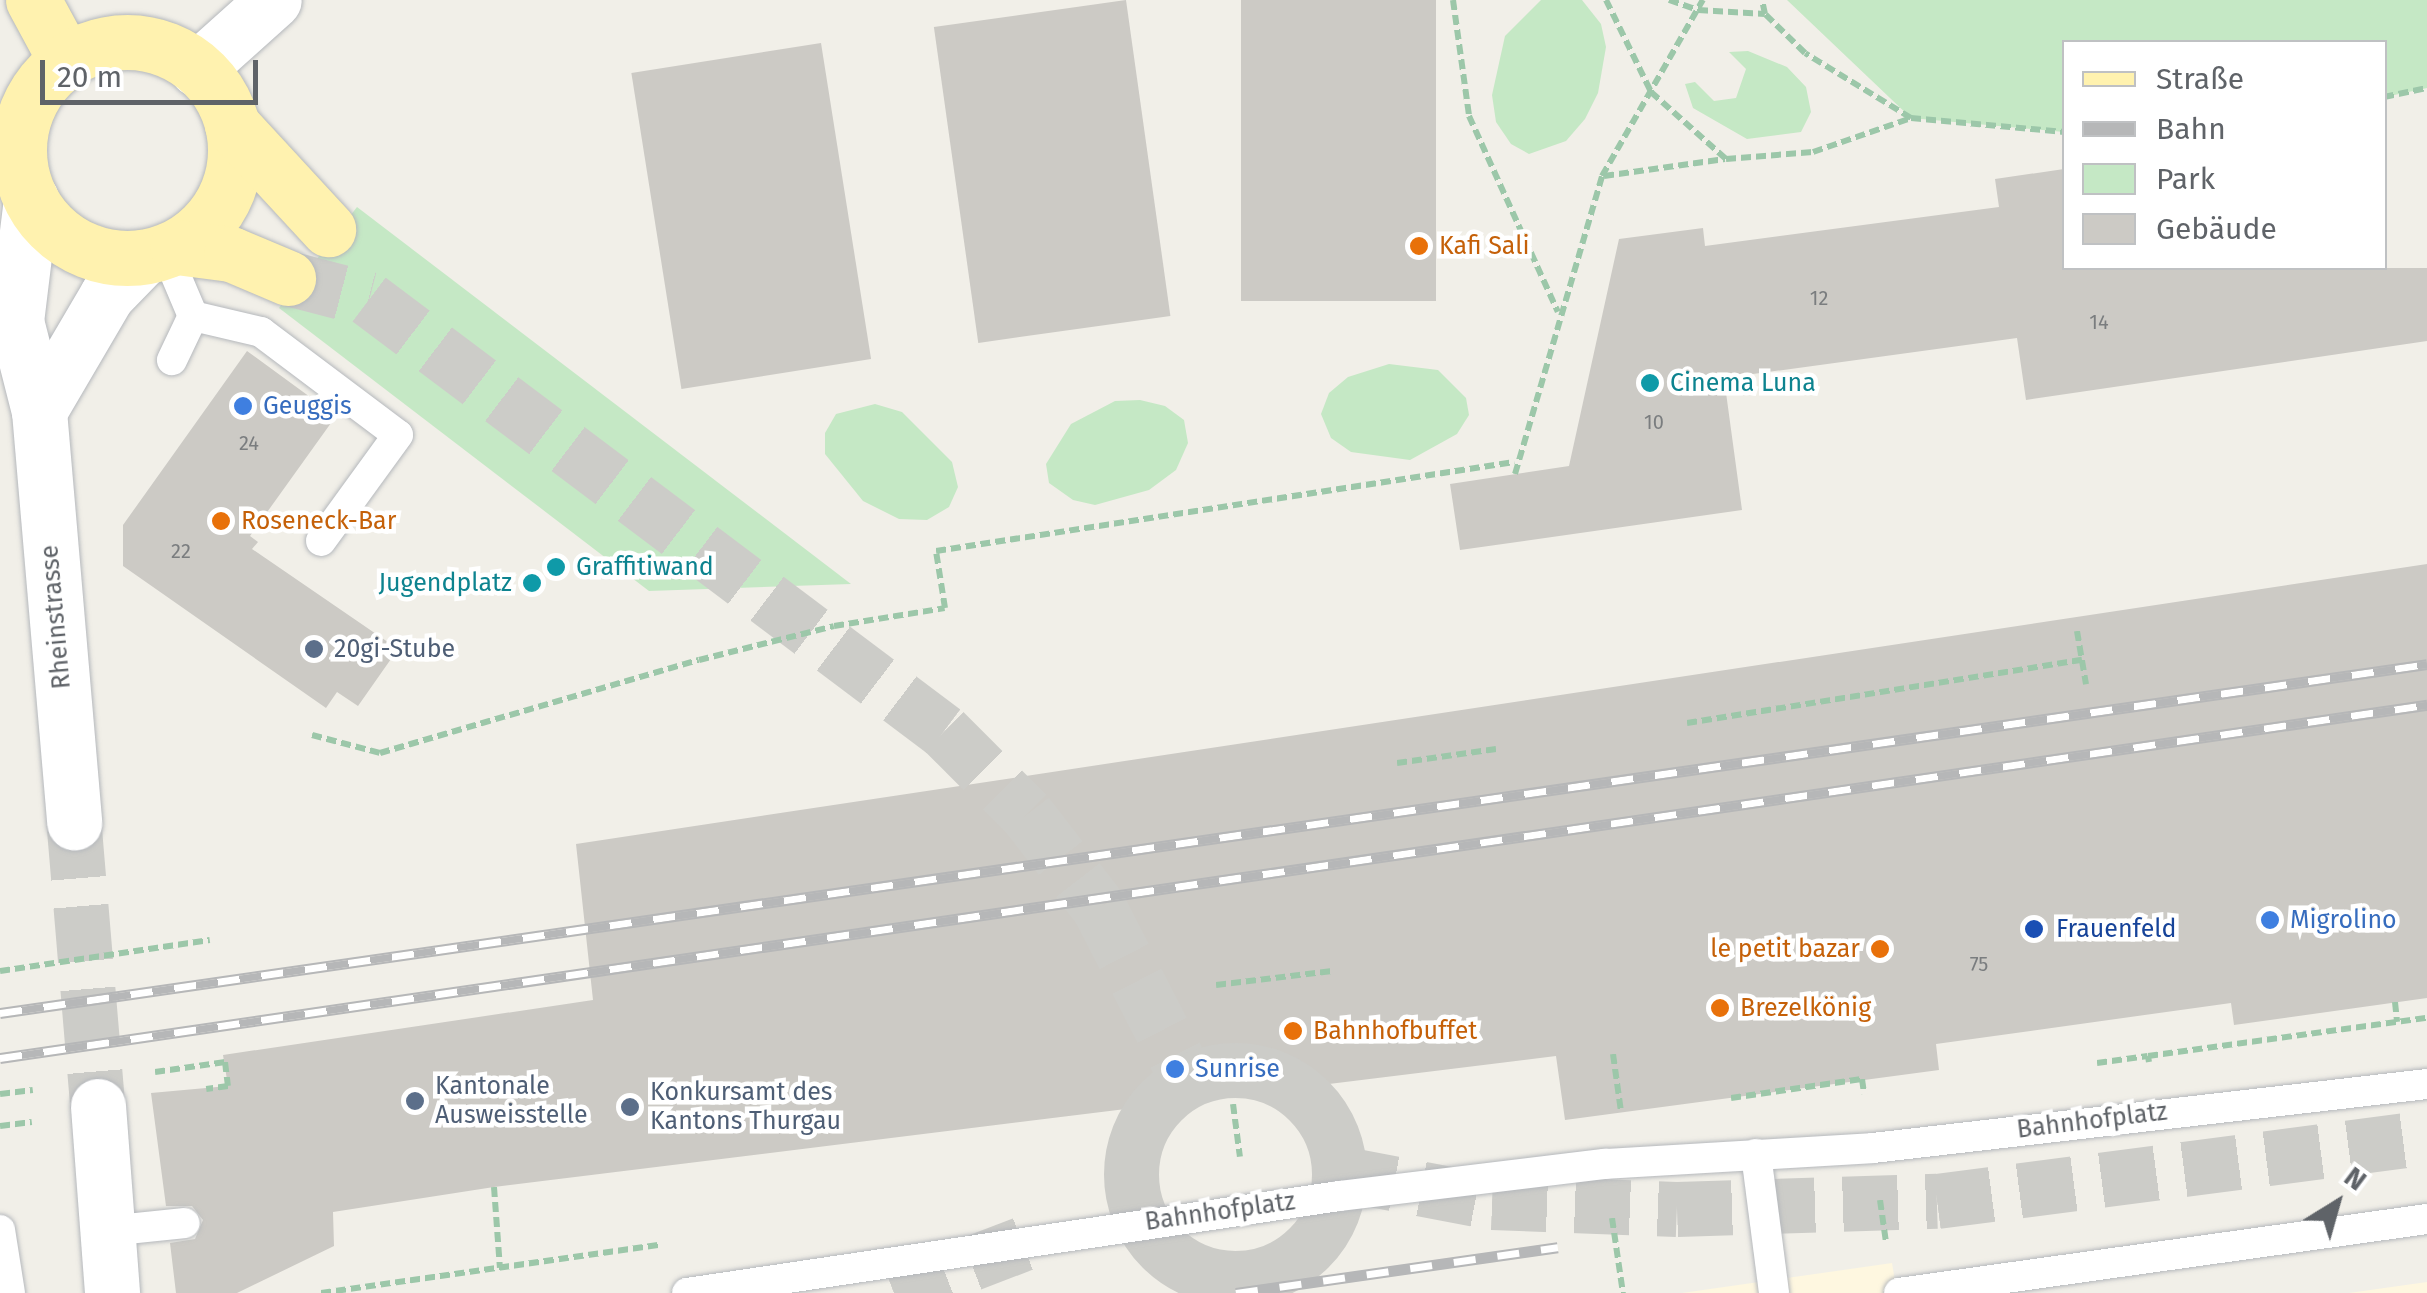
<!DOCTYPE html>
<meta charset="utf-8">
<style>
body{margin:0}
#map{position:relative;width:2427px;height:1293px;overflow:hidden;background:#f1efe8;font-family:"Fira Sans",sans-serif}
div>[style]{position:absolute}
.commercial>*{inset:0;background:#fef7e0}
.green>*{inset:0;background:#c5e8c5}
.building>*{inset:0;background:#cccac5;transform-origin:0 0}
.secondary-tunnel>*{height:55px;margin-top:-27.5px;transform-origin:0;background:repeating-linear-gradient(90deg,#ccccc8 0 55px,transparent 0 83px)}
.primary-tunnel>*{height:55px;margin-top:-27.5px;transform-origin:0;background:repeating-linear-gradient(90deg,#ccccc8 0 55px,transparent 0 83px)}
.primary-tunnel>.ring{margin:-27.5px;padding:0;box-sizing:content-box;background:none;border:55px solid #ccccc8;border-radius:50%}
.path>*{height:6px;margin-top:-3px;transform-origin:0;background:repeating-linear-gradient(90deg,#9cc7a9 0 10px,transparent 0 15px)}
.roads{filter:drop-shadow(0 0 2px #b5b8bc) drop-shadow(0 0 2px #b5b8bc)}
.service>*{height:30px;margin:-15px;padding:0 15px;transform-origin:15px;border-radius:15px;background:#fff}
.minor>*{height:55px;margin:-27.5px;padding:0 27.5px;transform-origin:27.5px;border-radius:27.5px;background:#fff}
.secondary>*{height:55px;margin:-27.5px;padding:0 27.5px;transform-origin:27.5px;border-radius:27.5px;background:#fff}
.primary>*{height:55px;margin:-27.5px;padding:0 27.5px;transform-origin:27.5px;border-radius:27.5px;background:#fff2af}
.primary>.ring{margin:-27.5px;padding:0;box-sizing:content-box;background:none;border:55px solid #fff2af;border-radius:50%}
.rail>*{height:11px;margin-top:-5.5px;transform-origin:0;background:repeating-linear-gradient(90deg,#fff 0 22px,#b6b7b8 0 44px);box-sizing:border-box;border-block:2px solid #b6b7b8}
.dots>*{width:28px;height:28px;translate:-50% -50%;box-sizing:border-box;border:5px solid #fff;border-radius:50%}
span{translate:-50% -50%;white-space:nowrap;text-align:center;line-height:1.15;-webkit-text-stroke:9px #fff;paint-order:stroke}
.number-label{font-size:20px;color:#7a7d7f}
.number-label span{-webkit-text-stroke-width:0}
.food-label{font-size:25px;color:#c56008}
.left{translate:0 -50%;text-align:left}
.right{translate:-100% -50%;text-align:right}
.culture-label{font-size:25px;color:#0d838f}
.shop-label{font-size:25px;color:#366cbe}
.street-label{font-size:25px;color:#5f6368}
.service-label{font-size:25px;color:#4e5e75}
.transit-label{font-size:25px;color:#164399}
.legend{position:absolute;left:2062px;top:40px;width:325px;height:230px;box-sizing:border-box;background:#fff;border:2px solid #bfc1c3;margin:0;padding:12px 18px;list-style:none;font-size:30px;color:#5f6368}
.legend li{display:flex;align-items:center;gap:20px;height:50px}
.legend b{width:50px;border:2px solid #bfc1c3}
.north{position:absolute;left:2287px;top:1153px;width:100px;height:100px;-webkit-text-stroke:8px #fff;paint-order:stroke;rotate:37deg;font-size:28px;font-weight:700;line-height:40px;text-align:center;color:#5f6368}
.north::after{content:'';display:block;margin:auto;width:35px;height:45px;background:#5f6368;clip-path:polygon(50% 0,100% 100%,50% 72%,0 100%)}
.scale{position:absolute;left:40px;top:60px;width:218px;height:45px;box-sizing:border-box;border:5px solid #5f6368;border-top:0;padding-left:12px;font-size:30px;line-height:35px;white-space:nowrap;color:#5f6368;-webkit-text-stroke:8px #fff;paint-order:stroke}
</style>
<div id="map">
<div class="commercial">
<div style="clip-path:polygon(1892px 1263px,1897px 1293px,1682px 1293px)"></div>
<div style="clip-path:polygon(2427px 1282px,2427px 1293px,2349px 1293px)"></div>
</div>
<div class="green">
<div style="clip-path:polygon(1541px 0,1582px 0,1601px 24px,1606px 47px,1598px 93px,1585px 119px,1566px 141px,1529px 154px,1511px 144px,1496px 122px,1492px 95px,1505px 36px)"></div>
<div style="clip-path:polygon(1787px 0,2427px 0,2427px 88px,2385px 97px,2384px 42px,2064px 42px,2064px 132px,1911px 118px)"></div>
<div style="clip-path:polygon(1748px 51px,1787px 67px,1806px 87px,1811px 112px,1801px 132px,1747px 139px,1693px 108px,1685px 84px,1695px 82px,1714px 101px,1736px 98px,1746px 69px,1729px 52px)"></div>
<div style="clip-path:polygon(357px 207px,851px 584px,649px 591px,279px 308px)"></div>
<div style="clip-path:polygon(1389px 364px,1438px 370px,1466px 398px,1469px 415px,1457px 434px,1410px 460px,1351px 452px,1331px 438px,1321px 414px,1329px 393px,1348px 377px)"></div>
<div style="clip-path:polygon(1140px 400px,1165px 406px,1184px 420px,1188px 443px,1176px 470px,1149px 490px,1095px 505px,1073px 500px,1049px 483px,1046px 464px,1071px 424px,1115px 401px)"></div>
<div style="clip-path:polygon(875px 404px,902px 412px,952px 462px,958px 487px,949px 507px,927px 520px,899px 519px,863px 501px,825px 454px,825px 433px,836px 414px)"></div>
</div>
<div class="building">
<div style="left:1126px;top:0;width:319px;height:194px;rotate:82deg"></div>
<div style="left:1241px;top:0;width:195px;height:301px"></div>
<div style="left:821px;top:43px;width:320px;height:192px;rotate:81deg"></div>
<div style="clip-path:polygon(2064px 169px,2064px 268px,2427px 268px,2427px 341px,2026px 400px,2017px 338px,1724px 378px,1742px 510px,1460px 550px,1450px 484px,1569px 466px,1619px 239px,1703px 228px,1705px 246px,1999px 207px,1995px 179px)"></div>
<div style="clip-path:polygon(247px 351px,336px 416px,250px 536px,258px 542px,252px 549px,398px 649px,358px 706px,337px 692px,326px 708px,123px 566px,123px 525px)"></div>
<div style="clip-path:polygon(2427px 564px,2427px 998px,2234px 1025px,2231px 1003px,1936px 1044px,1939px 1070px,1565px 1120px,1556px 1056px,494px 1187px,333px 1212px,334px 1246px,237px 1293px,176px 1293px,170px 1243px,195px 1239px,203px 1220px,192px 1206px,166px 1206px,151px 1093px,228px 1086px,223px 1055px,593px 1000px,576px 844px)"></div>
</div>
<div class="secondary-tunnel">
<div style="left:74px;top:823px;width:284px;rotate:85.2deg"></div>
</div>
<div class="primary-tunnel">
<div style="left:288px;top:278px;width:84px;rotate:14.5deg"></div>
<div style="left:369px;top:299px;width:719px;rotate:36.92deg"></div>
<div style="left:944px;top:731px;width:117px;rotate:45deg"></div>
<div style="left:1027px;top:814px;width:118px;rotate:52.3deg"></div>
<div style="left:1099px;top:907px;width:195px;rotate:62.8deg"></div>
<div class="ring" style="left:1131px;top:1070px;width:153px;height:153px"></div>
<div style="left:1340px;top:1173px;width:155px;rotate:10.8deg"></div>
<div style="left:1492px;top:1202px;width:185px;rotate:2.2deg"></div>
<div style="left:1677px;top:1209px;width:260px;rotate:-1.8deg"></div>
<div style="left:1937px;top:1201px;width:494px;rotate:-7.4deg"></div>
<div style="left:894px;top:1293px;width:142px;rotate:-21deg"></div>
</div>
<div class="path">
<div style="left:1453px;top:0;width:117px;rotate:82.1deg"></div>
<div style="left:1469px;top:116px;width:215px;rotate:65.6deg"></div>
<div style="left:1606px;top:0;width:102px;rotate:63.9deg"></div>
<div style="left:1651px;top:92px;width:101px;rotate:41.8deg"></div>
<div style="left:1726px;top:159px;width:87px;rotate:-4.6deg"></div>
<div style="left:1813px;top:152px;width:104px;rotate:-19.1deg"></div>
<div style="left:1911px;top:118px;width:124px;rotate:-148.5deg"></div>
<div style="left:1805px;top:53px;width:56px;rotate:-135.7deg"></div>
<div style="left:1765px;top:14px;width:14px;rotate:-102deg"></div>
<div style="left:1669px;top:0;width:31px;rotate:19deg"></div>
<div style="left:1698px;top:10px;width:67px;rotate:3.4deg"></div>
<div style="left:2384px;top:97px;width:44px;rotate:-11.8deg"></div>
<div style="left:1911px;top:118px;width:154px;rotate:5.2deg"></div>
<div style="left:1604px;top:176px;width:122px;rotate:-8deg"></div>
<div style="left:1515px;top:474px;width:310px;rotate:-73.7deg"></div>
<div style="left:1602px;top:176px;width:203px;rotate:-60.2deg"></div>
<div style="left:2077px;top:631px;width:54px;rotate:80.4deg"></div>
<div style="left:1687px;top:723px;width:400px;rotate:-9.1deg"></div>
<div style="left:312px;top:735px;width:70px;rotate:14.8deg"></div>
<div style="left:380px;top:753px;width:332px;rotate:-16.3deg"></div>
<div style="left:699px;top:660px;width:139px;rotate:-14.1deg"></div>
<div style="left:834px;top:626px;width:112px;rotate:-9.2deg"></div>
<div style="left:945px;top:608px;width:58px;rotate:-99deg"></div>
<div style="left:936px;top:551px;width:585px;rotate:-8.75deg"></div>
<div style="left:1397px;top:763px;width:100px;rotate:-8deg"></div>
<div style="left:0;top:971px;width:212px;rotate:-8.4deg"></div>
<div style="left:1216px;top:985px;width:117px;rotate:-6.9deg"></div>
<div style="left:2395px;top:1002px;width:20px;rotate:84deg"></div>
<div style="left:1613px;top:1054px;width:59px;rotate:82.1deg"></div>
<div style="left:2148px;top:1056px;width:282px;rotate:-7.8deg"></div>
<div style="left:2097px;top:1063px;width:51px;rotate:-7.8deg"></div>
<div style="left:2148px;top:1056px;width:6px;rotate:81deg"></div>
<div style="left:155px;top:1072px;width:71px;rotate:-8.1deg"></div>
<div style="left:225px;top:1062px;width:24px;rotate:83deg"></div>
<div style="left:228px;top:1086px;width:22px;rotate:172deg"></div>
<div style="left:0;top:1094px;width:33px;rotate:-7deg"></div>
<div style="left:1731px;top:1098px;width:132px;rotate:-8.3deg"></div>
<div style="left:1862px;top:1079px;width:15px;rotate:82deg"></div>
<div style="left:1233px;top:1104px;width:53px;rotate:82.5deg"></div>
<div style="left:0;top:1126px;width:32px;rotate:-7deg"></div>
<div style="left:494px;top:1187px;width:81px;rotate:85.8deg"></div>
<div style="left:1880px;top:1200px;width:42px;rotate:81.9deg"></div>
<div style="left:1612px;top:1218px;width:76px;rotate:81.7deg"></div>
<div style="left:321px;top:1293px;width:342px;rotate:-8.1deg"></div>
</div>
<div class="roads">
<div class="service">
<div style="left:165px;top:250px;width:72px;rotate:67deg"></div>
<div style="left:193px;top:316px;width:49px;rotate:115.5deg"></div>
<div style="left:193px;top:316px;width:70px;rotate:13.2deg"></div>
<div style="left:261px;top:332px;width:171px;rotate:36.9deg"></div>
<div style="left:398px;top:435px;width:131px;rotate:126deg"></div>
<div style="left:1756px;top:1154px;width:140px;rotate:82.6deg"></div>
<div style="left:0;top:1230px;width:64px;rotate:81deg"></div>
<div style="left:108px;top:1231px;width:77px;rotate:-5.9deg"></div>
<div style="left:687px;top:1293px;width:659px;rotate:-8.46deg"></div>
<div style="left:1339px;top:1196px;width:268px;rotate:-6.9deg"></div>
<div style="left:1605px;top:1164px;width:268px;rotate:-3.4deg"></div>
<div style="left:1873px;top:1148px;width:558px;rotate:-6.59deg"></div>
<div style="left:1899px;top:1293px;width:533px;rotate:-7.98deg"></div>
</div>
<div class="minor">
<div style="left:197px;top:69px;width:103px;rotate:-41.9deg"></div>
</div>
<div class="secondary">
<div style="left:31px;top:199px;width:123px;rotate:97deg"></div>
<div style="left:16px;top:321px;width:93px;rotate:75.7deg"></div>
<div style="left:39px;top:411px;width:413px;rotate:85.1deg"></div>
<div style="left:39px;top:411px;width:134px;rotate:-59.6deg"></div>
<div style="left:107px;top:295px;width:53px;rotate:-45.8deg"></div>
<div style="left:98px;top:1106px;width:188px;rotate:85.7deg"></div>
</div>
<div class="primary">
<div style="left:33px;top:0;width:69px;rotate:61.6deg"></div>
<div class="ring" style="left:19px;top:42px;width:161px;height:161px"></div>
<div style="left:232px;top:125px;width:142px;rotate:47.3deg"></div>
<div style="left:177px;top:247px;width:54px;rotate:7.4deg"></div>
<div style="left:231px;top:254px;width:62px;rotate:22.8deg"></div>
</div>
</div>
<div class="rail">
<div style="left:0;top:1013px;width:2452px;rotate:-8.18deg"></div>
<div style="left:0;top:1058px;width:2453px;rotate:-8.28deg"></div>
<div style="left:1236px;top:1293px;width:325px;rotate:-8.1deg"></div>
</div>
<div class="dots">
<div style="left:1419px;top:246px;background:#e8710a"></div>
<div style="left:1650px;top:383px;background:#0f9aa8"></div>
<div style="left:243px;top:406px;background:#3f7fe0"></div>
<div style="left:221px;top:521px;background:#e8710a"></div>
<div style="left:556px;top:567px;background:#0f9aa8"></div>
<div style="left:532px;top:583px;background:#0f9aa8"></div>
<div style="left:314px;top:649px;background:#5c6f8a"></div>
<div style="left:2270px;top:920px;background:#3f7fe0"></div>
<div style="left:2034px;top:929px;background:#1a4fb4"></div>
<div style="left:1880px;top:949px;background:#e8710a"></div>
<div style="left:1720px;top:1008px;background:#e8710a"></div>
<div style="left:1293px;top:1031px;background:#e8710a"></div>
<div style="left:1175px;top:1069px;background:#3f7fe0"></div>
<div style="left:415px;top:1101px;background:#5c6f8a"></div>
<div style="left:630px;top:1107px;background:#5c6f8a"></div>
</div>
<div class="number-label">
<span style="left:1819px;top:298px">12</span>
<span style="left:2099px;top:322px">14</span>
<span style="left:1654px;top:422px">10</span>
<span style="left:249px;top:443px">24</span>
<span style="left:181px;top:551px">22</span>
<span style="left:1979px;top:964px">75</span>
</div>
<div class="food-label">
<span class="left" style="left:1439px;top:246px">Kafi Sali</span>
<span class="left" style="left:241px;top:521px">Roseneck-Bar</span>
<span class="right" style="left:1860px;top:949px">le petit bazar</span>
<span class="left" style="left:1740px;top:1008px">Brezelkönig</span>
<span class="left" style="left:1313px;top:1031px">Bahnhofbuffet</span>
</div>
<div class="culture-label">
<span class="left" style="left:1670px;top:383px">Cinema Luna</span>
<span class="left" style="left:576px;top:567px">Graffitiwand</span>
<span class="right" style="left:512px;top:583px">Jugendplatz</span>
</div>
<div class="shop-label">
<span class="left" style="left:263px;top:406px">Geuggis</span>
<span class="left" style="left:2290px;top:920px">Migrolino</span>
<span class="left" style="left:1195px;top:1069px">Sunrise</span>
</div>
<div class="street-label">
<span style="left:56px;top:617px;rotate:-95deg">Rheinstrasse</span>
<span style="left:2092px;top:1121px;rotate:-7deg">Bahnhofplatz</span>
<span style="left:1220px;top:1212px;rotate:-8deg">Bahnhofplatz</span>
</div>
<div class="service-label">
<span class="left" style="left:334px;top:649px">20gi-Stube</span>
<span class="left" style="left:435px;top:1101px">Kantonale<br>Ausweisstelle</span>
<span class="left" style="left:650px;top:1107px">Konkursamt des<br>Kantons Thurgau</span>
</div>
<div class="transit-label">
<span class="left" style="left:2056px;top:929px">Frauenfeld</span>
</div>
<ul class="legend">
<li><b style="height:12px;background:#fff2af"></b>Straße</li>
<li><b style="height:12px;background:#b6b7b8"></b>Bahn</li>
<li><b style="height:28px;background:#c5e8c5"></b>Park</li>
<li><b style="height:28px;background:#cccac5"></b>Gebäude</li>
</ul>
<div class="north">N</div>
<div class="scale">20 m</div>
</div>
